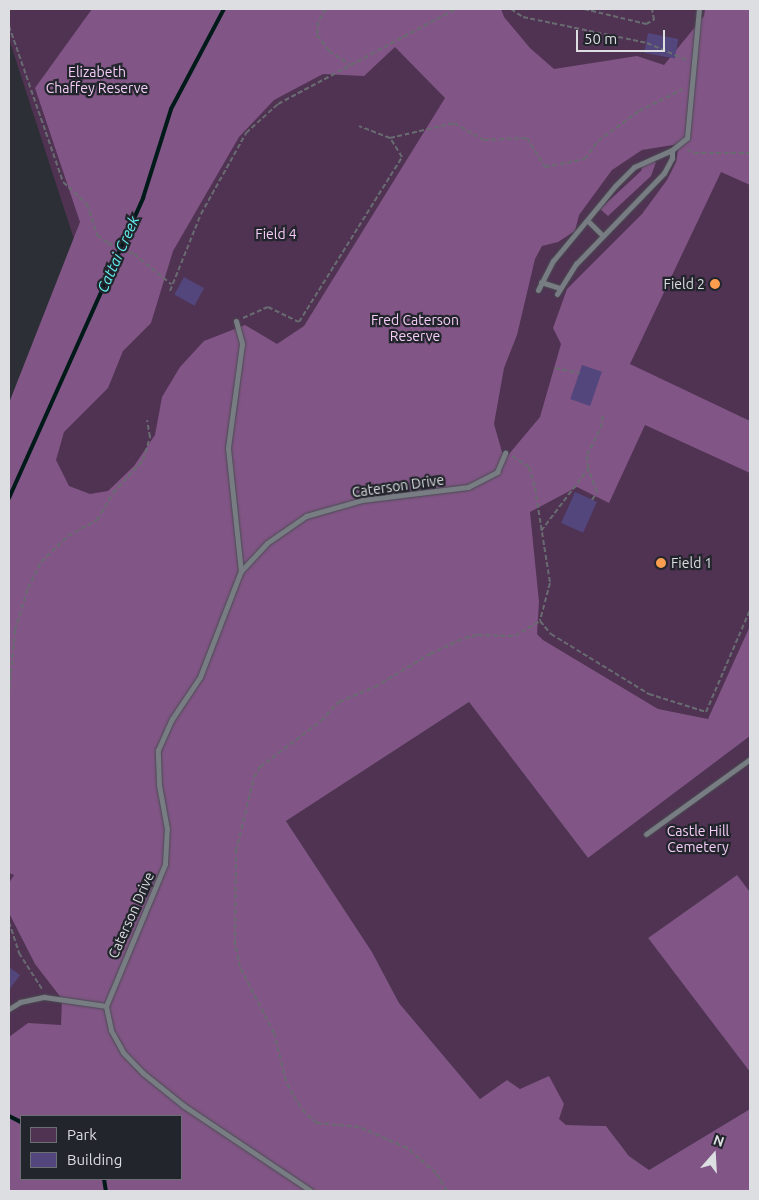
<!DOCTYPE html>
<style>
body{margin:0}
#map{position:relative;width:759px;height:1200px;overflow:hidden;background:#2c2f35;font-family:Ubuntu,sans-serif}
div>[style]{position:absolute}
.green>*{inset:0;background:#503353}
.forest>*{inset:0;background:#815585}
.stream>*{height:4px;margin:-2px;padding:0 2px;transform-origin:2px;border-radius:2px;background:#001a1a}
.building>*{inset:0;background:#52467d;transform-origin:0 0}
.path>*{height:2px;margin-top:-1px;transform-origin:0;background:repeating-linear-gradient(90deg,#686b70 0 5px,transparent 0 7.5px)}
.roads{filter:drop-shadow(0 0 1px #484b50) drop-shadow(0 0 1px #484b50)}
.lane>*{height:5px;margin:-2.5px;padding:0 2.5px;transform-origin:2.5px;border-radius:2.5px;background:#787c83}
.dots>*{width:14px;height:14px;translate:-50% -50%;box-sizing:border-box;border:2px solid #22252b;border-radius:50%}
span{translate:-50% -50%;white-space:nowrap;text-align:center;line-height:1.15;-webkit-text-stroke:4.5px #22252b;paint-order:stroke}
.park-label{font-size:14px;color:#f5cdf8}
.poi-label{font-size:14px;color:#dcdee2}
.right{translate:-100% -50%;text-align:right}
.left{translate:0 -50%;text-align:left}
.street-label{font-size:14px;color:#dcdee2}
.water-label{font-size:15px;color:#64eff2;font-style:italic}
.frame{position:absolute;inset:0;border:10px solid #dcdee2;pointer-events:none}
.legend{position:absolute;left:20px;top:1115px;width:162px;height:65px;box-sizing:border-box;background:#22252b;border:1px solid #6c6f74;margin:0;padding:6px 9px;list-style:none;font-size:15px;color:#dcdee2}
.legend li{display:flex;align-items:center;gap:10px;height:25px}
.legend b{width:25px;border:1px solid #6c6f74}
.north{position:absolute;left:689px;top:1130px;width:50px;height:50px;-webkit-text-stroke:4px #22252b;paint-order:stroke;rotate:19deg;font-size:14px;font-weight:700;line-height:20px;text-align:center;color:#dcdee2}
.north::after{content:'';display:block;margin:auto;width:18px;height:22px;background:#dcdee2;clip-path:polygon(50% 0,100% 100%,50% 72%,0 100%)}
.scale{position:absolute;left:576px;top:30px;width:89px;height:22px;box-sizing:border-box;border:2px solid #dcdee2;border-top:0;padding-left:6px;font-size:15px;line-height:18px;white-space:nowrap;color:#dcdee2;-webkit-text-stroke:4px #22252b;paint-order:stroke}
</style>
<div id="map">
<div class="green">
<div style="clip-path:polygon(evenodd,9px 9px,750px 9px,750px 723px,619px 822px,482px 640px,248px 819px,529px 1191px,9px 1191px,9px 511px,85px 273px,9px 39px,9px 9px,21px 1116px,181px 1116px,181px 1179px,21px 1179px,21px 1116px)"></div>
<div style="clip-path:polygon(469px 702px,588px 858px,750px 736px,750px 892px,737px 875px,648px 938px,750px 1072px,750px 1109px,649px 1170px,629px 1156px,606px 1126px,566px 1125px,558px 1119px,564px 1104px,520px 1089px,507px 1080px,480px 1099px,399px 1003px,372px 952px,286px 821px)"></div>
</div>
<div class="forest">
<div style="clip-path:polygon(evenodd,92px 9px,501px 9px,504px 17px,530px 48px,554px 69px,637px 56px,664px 65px,704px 16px,705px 9px,750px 9px,750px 185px,721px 172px,630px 364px,750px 421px,750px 473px,645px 425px,609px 503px,577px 487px,530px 512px,539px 602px,537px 634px,543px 640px,658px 709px,708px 719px,750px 626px,750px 736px,588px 858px,469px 702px,286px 821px,372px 952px,399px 1003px,480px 1099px,507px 1080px,520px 1089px,549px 1076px,564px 1104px,559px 1119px,566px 1125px,606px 1126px,629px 1156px,649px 1170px,750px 1109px,750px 1191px,9px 1191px,9px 1037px,28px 1023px,61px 1025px,62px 999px,35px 964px,9px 913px,9px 883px,14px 875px,9px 873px,9px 403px,80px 222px,35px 88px,92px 9px,395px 47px,445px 98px,304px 326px,277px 344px,245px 325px,204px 341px,180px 367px,162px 397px,155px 435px,134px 466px,108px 491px,90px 494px,69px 486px,56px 460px,64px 432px,108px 388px,123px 351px,151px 323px,173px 251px,239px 137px,274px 100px,323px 74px,364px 76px,395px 47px,92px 9px,679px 144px,676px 162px,667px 180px,642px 214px,567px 289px,553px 328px,561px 344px,540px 417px,509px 454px,502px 452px,494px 424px,504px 368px,517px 335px,535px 259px,542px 246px,558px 242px,575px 231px,579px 215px,612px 170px,642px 150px,679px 144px,92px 9px,21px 1116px,181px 1116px,181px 1179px,21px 1179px,21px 1116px)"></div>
<div style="clip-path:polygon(644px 161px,656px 162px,651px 176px,608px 216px,600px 209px,641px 171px)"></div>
<div style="clip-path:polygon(737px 875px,750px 892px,750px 1072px,648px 938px)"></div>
</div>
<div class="stream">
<div style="left:9px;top:498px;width:329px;rotate:-65.9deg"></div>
<div style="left:143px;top:198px;width:93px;rotate:-72.5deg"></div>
<div style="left:171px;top:109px;width:113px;rotate:-62.1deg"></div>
<div style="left:9px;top:1116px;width:13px;rotate:27deg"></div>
<div style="left:104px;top:1179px;width:12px;rotate:81deg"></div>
</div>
<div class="building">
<div style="left:648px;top:33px;width:31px;height:20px;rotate:11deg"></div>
<div style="left:184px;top:277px;width:23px;height:20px;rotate:29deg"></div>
<div style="left:582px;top:365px;width:21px;height:36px;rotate:19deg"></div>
<div style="left:575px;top:492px;width:24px;height:34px;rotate:24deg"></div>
<div style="clip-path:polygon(9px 967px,20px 975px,9px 990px)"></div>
</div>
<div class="path">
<div style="left:326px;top:9px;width:15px;rotate:122deg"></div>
<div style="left:318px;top:22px;width:13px;rotate:94deg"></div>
<div style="left:317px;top:35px;width:20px;rotate:53deg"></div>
<div style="left:329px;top:51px;width:24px;rotate:33deg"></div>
<div style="left:511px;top:9px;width:14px;rotate:34deg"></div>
<div style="left:523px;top:17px;width:127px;rotate:11.8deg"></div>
<div style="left:647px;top:43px;width:43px;rotate:23deg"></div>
<div style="left:584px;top:9px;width:64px;rotate:13.6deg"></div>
<div style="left:646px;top:24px;width:9px;rotate:-27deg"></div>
<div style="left:654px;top:20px;width:11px;rotate:-100deg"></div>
<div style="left:9px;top:26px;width:165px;rotate:70.9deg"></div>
<div style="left:63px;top:182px;width:33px;rotate:43deg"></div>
<div style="left:87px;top:204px;width:33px;rotate:72deg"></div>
<div style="left:97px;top:235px;width:14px;rotate:36deg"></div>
<div style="left:108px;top:243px;width:28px;rotate:23deg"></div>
<div style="left:134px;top:254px;width:48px;rotate:39deg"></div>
<div style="left:390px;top:138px;width:66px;rotate:-13.2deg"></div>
<div style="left:454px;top:123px;width:34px;rotate:30deg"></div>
<div style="left:484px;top:140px;width:43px;rotate:-2.7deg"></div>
<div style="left:527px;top:138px;width:34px;rotate:58deg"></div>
<div style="left:545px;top:167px;width:41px;rotate:-11.3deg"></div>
<div style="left:585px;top:159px;width:22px;rotate:-54deg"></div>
<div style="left:598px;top:141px;width:51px;rotate:-36.2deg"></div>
<div style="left:639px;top:111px;width:49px;rotate:-26.6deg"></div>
<div style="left:687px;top:149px;width:8px;rotate:30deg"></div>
<div style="left:694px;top:153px;width:56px"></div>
<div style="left:170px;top:291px;width:83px;rotate:-68.1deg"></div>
<div style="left:201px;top:214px;width:93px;rotate:-60.9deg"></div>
<div style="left:246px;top:133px;width:43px;rotate:-42.2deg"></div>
<div style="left:278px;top:104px;width:201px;rotate:-28.2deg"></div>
<div style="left:243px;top:318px;width:27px;rotate:-24deg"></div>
<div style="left:268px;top:307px;width:34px;rotate:26deg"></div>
<div style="left:299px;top:322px;width:195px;rotate:-58deg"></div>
<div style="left:402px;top:157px;width:22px;rotate:-122deg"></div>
<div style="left:390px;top:138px;width:33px;rotate:-159deg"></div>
<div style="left:555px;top:368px;width:25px;rotate:12deg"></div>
<div style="left:512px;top:456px;width:20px;rotate:33deg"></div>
<div style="left:529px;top:467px;width:22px;rotate:74deg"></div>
<div style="left:535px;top:488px;width:96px;rotate:81deg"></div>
<div style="left:550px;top:583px;width:39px;rotate:105deg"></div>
<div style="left:540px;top:621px;width:17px;rotate:50deg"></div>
<div style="left:551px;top:634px;width:115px;rotate:31.5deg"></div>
<div style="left:649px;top:694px;width:60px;rotate:17.5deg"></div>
<div style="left:706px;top:712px;width:111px;rotate:-66.7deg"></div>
<div style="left:592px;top:500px;width:9px;rotate:-58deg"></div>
<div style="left:597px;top:492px;width:26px;rotate:-111deg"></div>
<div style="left:588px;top:468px;width:13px;rotate:-94deg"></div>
<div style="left:587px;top:455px;width:30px;rotate:-63deg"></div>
<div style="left:601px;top:428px;width:14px;rotate:-82deg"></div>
<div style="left:541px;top:531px;width:78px;rotate:-52.8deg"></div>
<div style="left:9px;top:695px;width:65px;rotate:-84.7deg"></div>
<div style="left:15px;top:630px;width:44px;rotate:-72.8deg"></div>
<div style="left:28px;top:588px;width:29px;rotate:-63deg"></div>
<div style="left:41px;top:562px;width:37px;rotate:-44deg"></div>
<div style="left:68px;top:536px;width:33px;rotate:-29deg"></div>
<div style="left:97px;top:520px;width:31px;rotate:-59deg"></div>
<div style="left:113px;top:493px;width:45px;rotate:-47.7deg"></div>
<div style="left:143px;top:460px;width:24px;rotate:-73deg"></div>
<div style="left:150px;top:437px;width:17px;rotate:-100deg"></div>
<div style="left:9px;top:922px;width:33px;rotate:72deg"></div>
<div style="left:19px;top:953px;width:43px;rotate:57.4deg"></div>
<div style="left:447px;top:1191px;width:21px;rotate:-121deg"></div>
<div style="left:436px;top:1173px;width:38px;rotate:-139deg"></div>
<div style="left:407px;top:1148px;width:52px;rotate:-156.4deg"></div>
<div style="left:359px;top:1127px;width:42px;rotate:-174.6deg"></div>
<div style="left:317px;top:1123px;width:16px;rotate:-140deg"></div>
<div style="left:305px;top:1113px;width:22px;rotate:-124deg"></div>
<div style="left:293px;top:1095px;width:16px;rotate:-117deg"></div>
<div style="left:286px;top:1081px;width:49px;rotate:-104deg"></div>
<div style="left:274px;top:1033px;width:74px;rotate:-117.3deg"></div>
<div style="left:240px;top:967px;width:24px;rotate:-102deg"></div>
<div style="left:235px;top:944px;width:93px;rotate:-89.4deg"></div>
<div style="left:236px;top:851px;width:76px;rotate:-76.3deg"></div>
<div style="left:254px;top:777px;width:12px;rotate:-59deg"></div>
<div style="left:260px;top:767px;width:76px;rotate:-37deg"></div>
<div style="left:321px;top:721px;width:26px;rotate:-47deg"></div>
<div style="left:339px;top:702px;width:39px;rotate:-23deg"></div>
<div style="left:375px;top:687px;width:64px;rotate:-31deg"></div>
<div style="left:430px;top:654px;width:38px;rotate:-25deg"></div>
<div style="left:465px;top:638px;width:13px;rotate:-13deg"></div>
<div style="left:478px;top:635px;width:37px;rotate:2deg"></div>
<div style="left:515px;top:636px;width:29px;rotate:-31deg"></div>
</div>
<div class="roads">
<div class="lane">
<div style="left:588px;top:221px;width:21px;rotate:45deg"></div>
<div style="left:541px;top:282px;width:20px;rotate:18deg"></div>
<div style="left:538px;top:290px;width:33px;rotate:-63deg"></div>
<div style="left:553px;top:261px;width:97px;rotate:-50.4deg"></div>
<div style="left:615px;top:186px;width:27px;rotate:-45deg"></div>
<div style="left:634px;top:167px;width:42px;rotate:-24.1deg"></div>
<div style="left:672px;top:150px;width:19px;rotate:-39deg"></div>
<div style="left:687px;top:138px;width:130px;rotate:-84.7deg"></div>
<div style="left:557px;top:294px;width:36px;rotate:-58deg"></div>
<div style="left:576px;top:264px;width:127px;rotate:-46deg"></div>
<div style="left:664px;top:173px;width:17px;rotate:-62deg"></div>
<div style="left:672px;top:158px;width:8px;rotate:-90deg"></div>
<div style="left:236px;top:321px;width:24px;rotate:75deg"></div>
<div style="left:242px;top:344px;width:105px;rotate:97.7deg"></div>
<div style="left:228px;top:448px;width:124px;rotate:84deg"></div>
<div style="left:646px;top:834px;width:128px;rotate:-35.8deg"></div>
<div style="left:9px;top:1009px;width:13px;rotate:-32deg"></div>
<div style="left:20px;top:1002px;width:25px;rotate:-12deg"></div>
<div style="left:44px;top:997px;width:63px;rotate:8.3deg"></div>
<div style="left:311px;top:1191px;width:153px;rotate:-146.2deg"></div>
<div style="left:184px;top:1106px;width:53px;rotate:-141.2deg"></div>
<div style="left:143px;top:1073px;width:29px;rotate:-134deg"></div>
<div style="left:123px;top:1052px;width:25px;rotate:-119deg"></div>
<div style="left:111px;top:1030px;width:25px;rotate:-102deg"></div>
<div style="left:106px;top:1006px;width:154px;rotate:-67.4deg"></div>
<div style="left:165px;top:864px;width:35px;rotate:-87deg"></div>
<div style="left:167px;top:829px;width:45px;rotate:-100.3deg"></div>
<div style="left:159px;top:785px;width:35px;rotate:-92deg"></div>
<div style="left:158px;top:750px;width:34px;rotate:-66deg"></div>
<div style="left:172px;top:719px;width:50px;rotate:-56.3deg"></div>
<div style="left:200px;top:677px;width:114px;rotate:-68.9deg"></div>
<div style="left:241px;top:571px;width:38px;rotate:-47deg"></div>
<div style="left:267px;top:543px;width:47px;rotate:-34.7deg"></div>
<div style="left:306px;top:516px;width:58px;rotate:-15.9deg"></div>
<div style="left:362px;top:500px;width:107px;rotate:-7deg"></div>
<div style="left:468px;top:487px;width:33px;rotate:-27deg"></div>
<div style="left:497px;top:472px;width:21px;rotate:-67deg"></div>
</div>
</div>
<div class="dots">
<div style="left:715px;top:284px;background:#fb9e50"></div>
<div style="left:661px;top:563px;background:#fb9e50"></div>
</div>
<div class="park-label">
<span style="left:97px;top:80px">Elizabeth<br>Chaffey Reserve</span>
<span style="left:276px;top:234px">Field 4</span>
<span style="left:415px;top:328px">Fred Caterson<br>Reserve</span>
<span style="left:698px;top:839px">Castle Hill<br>Cemetery</span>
</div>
<div class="poi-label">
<span class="right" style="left:705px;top:284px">Field 2</span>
<span class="left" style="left:671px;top:563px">Field 1</span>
</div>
<div class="street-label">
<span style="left:398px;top:486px;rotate:-8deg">Caterson Drive</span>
<span style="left:131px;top:915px;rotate:-66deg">Caterson Drive</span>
</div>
<div class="water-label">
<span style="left:118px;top:254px;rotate:-66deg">Cattai Creek</span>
</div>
<div class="frame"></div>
<ul class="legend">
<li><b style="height:14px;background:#503353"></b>Park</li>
<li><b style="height:14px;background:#52467d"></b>Building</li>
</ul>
<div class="north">N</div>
<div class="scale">50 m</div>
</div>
